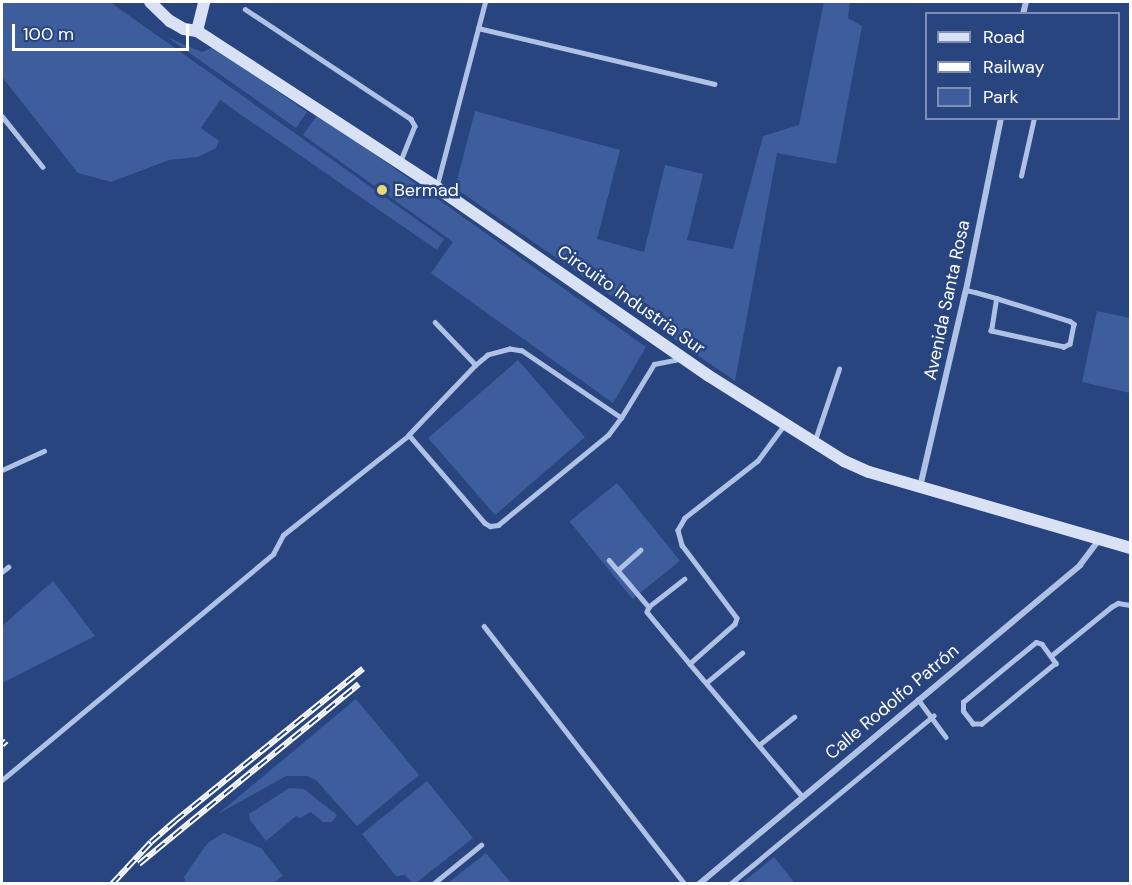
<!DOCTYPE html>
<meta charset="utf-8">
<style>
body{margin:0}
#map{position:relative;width:1132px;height:885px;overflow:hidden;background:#284580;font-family:"DM Sans",sans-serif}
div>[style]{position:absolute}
.green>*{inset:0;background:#3d5d9d;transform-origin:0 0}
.service>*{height:4.5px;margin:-2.25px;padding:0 2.25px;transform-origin:2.25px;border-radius:2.25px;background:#afc2e6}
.minor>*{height:6px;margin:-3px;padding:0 3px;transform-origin:3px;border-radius:3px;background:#afc2e6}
.secondary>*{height:12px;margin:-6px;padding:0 6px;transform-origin:6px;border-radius:6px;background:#d9e2f5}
.rail>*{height:6px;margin-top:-3px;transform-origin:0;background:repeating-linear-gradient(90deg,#284580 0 11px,#fff 0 22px);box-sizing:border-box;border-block:2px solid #fff}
.dots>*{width:16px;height:16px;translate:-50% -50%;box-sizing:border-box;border:3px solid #284580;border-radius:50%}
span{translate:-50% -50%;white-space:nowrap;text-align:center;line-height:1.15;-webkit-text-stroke:5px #284580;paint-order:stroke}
.poi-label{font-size:18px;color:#fff}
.left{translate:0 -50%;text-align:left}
.street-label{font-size:18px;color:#fff}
.frame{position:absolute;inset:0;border:3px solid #fff;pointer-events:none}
.legend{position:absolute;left:925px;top:12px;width:195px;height:108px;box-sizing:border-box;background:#284580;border:2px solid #7e8fb3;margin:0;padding:8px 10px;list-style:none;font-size:18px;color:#fff}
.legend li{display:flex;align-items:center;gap:12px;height:30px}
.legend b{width:30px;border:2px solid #7e8fb3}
.scale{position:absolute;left:12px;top:24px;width:177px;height:27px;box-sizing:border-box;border:3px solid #fff;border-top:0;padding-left:8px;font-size:18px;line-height:21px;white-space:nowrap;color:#fff;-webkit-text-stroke:4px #284580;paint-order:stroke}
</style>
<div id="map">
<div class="green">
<div style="clip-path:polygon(2px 2px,110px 2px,444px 239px,437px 250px,220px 100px,201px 128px,219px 141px,216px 148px,198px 157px,169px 160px,111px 182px,78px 173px,2px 77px)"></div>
<div style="clip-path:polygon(824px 2px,850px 2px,848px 18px,862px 26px,836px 164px,777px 153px,735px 381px,455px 188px,475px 111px,620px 150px,597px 239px,644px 252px,665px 165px,703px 174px,687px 240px,733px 249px,763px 136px,799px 125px)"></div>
<div style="clip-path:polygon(167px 37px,202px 52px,214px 47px,307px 112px,296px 128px)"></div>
<div style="clip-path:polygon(318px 114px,646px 347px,613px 403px,431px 273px,453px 242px,303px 135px)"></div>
<div style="clip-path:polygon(1097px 311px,1130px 318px,1130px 393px,1082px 382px)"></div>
<div style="left:518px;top:360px;width:102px;height:119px;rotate:49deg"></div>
<div style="left:617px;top:483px;width:100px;height:61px;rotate:51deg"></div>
<div style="clip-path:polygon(53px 581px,95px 636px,2px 683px,2px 626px)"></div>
<div style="clip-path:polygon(356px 699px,419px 775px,357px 826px,316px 780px,307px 776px,286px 776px,218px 814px)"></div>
<div style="clip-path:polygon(427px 781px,473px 838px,416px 883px,412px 883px,405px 875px,396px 876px,362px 834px)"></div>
<div style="clip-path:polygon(289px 788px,304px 789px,337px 815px,332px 822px,323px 822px,311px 812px,300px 818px,296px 816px,266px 841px,250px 820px,249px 814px)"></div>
<div style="clip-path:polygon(224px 833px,261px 848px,283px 876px,273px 883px,186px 883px,184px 877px,204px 848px,209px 842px)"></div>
<div style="clip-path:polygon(486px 853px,511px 883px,448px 883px)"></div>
<div style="clip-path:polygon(774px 857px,795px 883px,742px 883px)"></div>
</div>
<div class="service">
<div style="left:245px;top:9px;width:199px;rotate:33.5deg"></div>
<div style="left:411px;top:119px;width:8px;rotate:60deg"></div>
<div style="left:415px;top:126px;width:40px;rotate:112deg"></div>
<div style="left:478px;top:28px;width:243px;rotate:13.3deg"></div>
<div style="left:2px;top:116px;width:65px;rotate:51.2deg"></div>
<div style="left:1021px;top:176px;width:59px;rotate:-77.4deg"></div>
<div style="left:437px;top:185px;width:189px;rotate:-75.3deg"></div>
<div style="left:966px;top:290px;width:9px;rotate:13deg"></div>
<div style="left:975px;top:292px;width:22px;rotate:16deg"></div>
<div style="left:996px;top:298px;width:77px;rotate:17.3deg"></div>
<div style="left:1070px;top:321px;width:5px;rotate:37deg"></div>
<div style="left:1074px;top:324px;width:20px;rotate:101deg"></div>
<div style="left:1070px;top:344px;width:7px;rotate:153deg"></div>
<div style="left:1064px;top:347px;width:75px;rotate:-167.6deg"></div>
<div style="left:991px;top:331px;width:33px;rotate:-81deg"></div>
<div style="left:435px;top:322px;width:59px;rotate:46.4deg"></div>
<div style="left:621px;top:418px;width:120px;rotate:-145.9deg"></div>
<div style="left:522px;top:351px;width:12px;rotate:-171deg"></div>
<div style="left:510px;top:349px;width:23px;rotate:165deg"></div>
<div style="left:488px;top:355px;width:16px;rotate:140deg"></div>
<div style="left:476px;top:365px;width:97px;rotate:133.7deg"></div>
<div style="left:409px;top:435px;width:116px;rotate:49.2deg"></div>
<div style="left:485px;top:523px;width:6px;rotate:31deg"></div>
<div style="left:490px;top:526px;width:8px;rotate:-7deg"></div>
<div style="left:498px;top:525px;width:142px;rotate:-39.3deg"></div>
<div style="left:608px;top:435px;width:21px;rotate:-53deg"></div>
<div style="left:621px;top:418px;width:63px;rotate:-58.6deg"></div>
<div style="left:654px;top:364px;width:25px;rotate:-11deg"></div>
<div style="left:784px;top:426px;width:44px;rotate:126.6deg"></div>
<div style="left:758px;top:461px;width:93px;rotate:142deg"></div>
<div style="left:685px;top:518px;width:14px;rotate:120deg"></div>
<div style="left:678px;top:530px;width:16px;rotate:75deg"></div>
<div style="left:682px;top:545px;width:91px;rotate:53deg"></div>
<div style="left:737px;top:618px;width:6px;rotate:108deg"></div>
<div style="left:735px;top:624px;width:60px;rotate:138.4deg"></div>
<div style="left:690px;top:664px;width:173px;rotate:49.7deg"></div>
<div style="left:815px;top:440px;width:75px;rotate:-71.3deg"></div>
<div style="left:2px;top:470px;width:46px;rotate:-24.3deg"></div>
<div style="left:609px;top:560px;width:62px;rotate:49.6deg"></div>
<div style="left:618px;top:570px;width:30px;rotate:-42deg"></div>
<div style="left:2px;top:572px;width:8px;rotate:-40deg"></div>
<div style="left:685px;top:579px;width:46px;rotate:142.1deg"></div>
<div style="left:649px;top:607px;width:5px;rotate:112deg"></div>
<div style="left:647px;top:612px;width:67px;rotate:50.4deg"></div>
<div style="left:484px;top:626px;width:327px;rotate:52.1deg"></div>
<div style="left:1036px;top:642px;width:6px;rotate:18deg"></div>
<div style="left:1042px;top:644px;width:24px;rotate:54deg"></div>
<div style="left:1056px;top:663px;width:96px;rotate:140.5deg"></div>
<div style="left:982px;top:724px;width:9px;rotate:180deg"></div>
<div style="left:973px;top:724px;width:16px;rotate:-128deg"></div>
<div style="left:963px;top:711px;width:9px;rotate:-90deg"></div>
<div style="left:963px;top:702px;width:94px;rotate:-39.4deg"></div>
<div style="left:1052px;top:655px;width:76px;rotate:-39.1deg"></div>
<div style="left:1111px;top:607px;width:8px;rotate:-30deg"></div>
<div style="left:1118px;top:603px;width:12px;rotate:9deg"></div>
<div style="left:706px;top:683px;width:47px;rotate:-39.8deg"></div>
<div style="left:918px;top:699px;width:47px;rotate:53.6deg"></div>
<div style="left:759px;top:745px;width:45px;rotate:-38.7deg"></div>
<div style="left:2px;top:780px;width:353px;rotate:-39.8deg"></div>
<div style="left:273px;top:554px;width:21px;rotate:-62deg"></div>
<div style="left:283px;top:535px;width:161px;rotate:-38.4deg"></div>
<div style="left:433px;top:884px;width:62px;rotate:-39.1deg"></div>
<div style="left:730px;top:884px;width:264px;rotate:-39.6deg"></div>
</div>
<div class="minor">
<div style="left:1023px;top:14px;width:12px;rotate:-76deg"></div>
<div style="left:920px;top:487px;width:202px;rotate:-76.9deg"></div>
<div style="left:966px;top:290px;width:176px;rotate:-78.5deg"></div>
<div style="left:699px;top:884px;width:497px;rotate:-39.9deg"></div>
<div style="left:1080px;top:565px;width:31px;rotate:-53deg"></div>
</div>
<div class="secondary">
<div style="left:150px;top:2px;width:28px;rotate:44deg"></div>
<div style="left:170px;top:21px;width:16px;rotate:30deg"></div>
<div style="left:184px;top:29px;width:13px;rotate:9deg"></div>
<div style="left:197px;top:31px;width:285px;rotate:33.1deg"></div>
<div style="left:436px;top:187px;width:332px;rotate:34.7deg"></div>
<div style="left:709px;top:376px;width:160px;rotate:32.2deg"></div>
<div style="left:844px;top:461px;width:27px;rotate:24deg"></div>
<div style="left:869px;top:472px;width:272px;rotate:16.2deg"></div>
<div style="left:197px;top:31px;width:30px;rotate:-76deg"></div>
</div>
<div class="rail">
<div style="left:2px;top:745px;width:6px;rotate:-45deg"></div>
<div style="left:139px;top:864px;width:284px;rotate:-39.3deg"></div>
<div style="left:112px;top:884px;width:57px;rotate:-47.1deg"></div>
<div style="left:151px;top:842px;width:32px;rotate:-41deg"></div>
<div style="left:175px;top:821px;width:242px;rotate:-39deg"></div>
</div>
<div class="dots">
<div style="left:382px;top:190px;background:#edd876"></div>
</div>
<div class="poi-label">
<span class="left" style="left:394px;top:190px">Bermad</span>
</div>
<div class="street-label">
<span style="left:631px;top:300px;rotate:35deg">Circuito Industria Sur</span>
<span style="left:947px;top:300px;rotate:-78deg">Avenida Santa Rosa</span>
<span style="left:892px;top:702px;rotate:-40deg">Calle Rodolfo Patrón</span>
</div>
<div class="frame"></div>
<ul class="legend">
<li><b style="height:8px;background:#d9e2f5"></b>Road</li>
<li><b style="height:8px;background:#fff"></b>Railway</li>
<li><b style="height:16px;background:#3d5d9d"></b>Park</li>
</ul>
<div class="scale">100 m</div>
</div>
